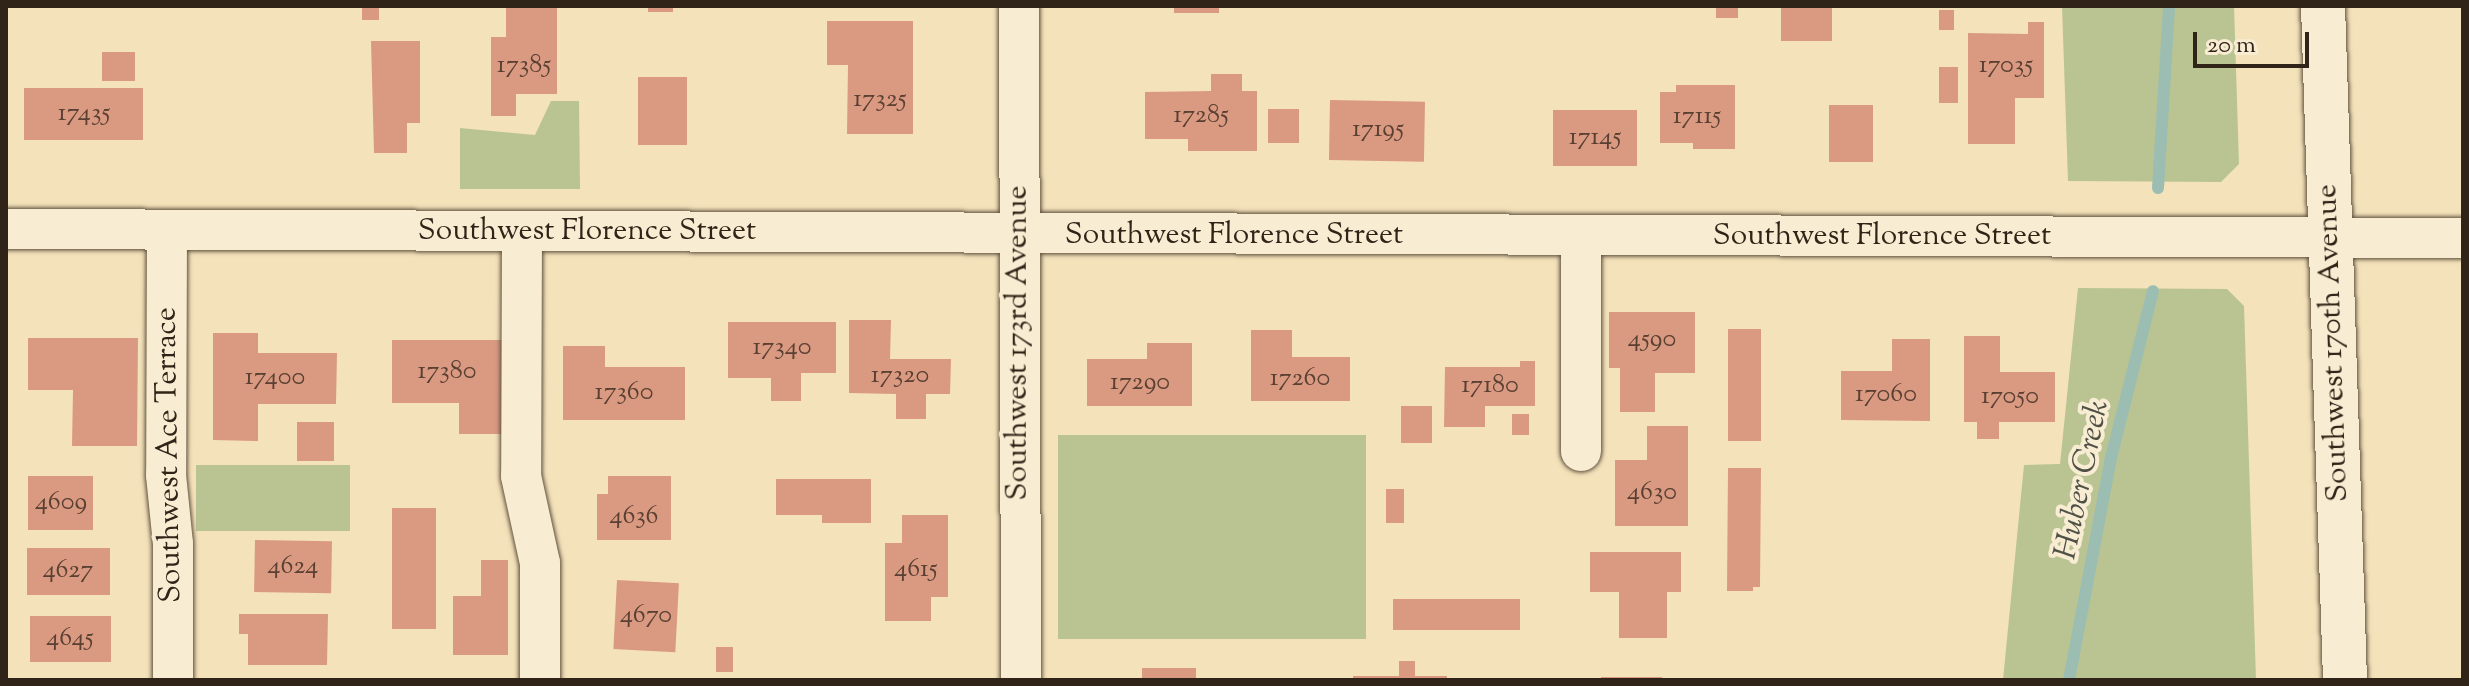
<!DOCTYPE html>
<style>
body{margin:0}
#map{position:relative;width:2469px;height:686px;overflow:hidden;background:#f4e2ba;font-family:"Sorts Mill Goudy",serif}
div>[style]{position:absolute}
.green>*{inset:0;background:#b9c492;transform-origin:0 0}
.stream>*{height:12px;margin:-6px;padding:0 6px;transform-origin:6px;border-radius:6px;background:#9cbdb2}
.building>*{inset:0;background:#da9981;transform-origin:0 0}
.roads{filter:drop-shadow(0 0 2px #615340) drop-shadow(0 0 2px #615340)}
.minor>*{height:40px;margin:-20px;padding:0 20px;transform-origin:20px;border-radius:20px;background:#f8ecd2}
.secondary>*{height:44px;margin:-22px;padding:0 22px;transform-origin:22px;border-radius:22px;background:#f8ecd2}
span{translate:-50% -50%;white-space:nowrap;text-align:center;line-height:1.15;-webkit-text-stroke:8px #f8ecd2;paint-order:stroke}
.number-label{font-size:26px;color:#5a4032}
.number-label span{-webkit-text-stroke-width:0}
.street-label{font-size:30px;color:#302317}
.water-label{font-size:32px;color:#505146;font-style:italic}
.frame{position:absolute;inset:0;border:8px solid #302317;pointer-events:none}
.scale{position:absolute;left:2193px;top:32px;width:116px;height:36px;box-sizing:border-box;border:4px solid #302317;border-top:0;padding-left:10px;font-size:24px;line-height:28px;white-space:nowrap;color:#302317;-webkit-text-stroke:6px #f8ecd2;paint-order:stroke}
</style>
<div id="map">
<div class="green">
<div style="clip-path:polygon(2062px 6px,2234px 6px,2239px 164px,2221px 182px,2068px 181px)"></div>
<div style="clip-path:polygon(551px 101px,579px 101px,580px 189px,460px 189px,460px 128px,535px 135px)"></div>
<div style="clip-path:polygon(2078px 288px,2227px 289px,2244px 306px,2256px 680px,2003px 680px,2024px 465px,2060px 464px)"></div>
<div style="left:1058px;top:435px;width:308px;height:204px"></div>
<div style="left:196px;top:465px;width:154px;height:66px"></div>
</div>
<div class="stream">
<div style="left:2158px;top:188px;width:182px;rotate:-86.5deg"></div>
<div style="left:2069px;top:680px;width:226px;rotate:-79.3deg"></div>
<div style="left:2111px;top:458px;width:172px;rotate:-75.9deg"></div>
</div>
<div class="building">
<div style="clip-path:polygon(506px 6px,557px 6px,557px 94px,516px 94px,516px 116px,491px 116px,491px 37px,506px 37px)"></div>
<div style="left:648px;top:6px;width:25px;height:6px"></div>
<div style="left:1174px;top:6px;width:45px;height:7px"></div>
<div style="left:1781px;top:6px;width:51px;height:35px"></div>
<div style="left:362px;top:7px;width:17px;height:13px"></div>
<div style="left:1716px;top:8px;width:22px;height:10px"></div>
<div style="left:1939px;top:10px;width:15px;height:20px"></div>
<div style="clip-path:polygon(827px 21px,913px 21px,913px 134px,847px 134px,848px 65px,827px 65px)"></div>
<div style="clip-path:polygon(2028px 22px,2044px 22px,2044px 98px,2015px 98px,2015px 144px,1968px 144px,1968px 33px,2028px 34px)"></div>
<div style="clip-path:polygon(371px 41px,420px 41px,420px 123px,407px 123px,407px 153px,374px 153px)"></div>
<div style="left:102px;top:52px;width:33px;height:29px"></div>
<div style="left:1939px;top:67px;width:19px;height:36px"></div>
<div style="clip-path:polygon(1211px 74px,1242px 74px,1242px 91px,1257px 91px,1257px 151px,1188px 151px,1188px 139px,1145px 139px,1145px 92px,1211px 91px)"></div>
<div style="left:638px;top:77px;width:49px;height:68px"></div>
<div style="clip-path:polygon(1676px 85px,1735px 85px,1735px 149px,1693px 149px,1693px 143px,1660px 143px,1660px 92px,1676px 92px)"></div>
<div style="left:24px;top:88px;width:119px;height:52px"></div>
<div style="left:1330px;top:100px;width:95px;height:60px;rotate:1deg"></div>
<div style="left:1829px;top:105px;width:44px;height:57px"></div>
<div style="left:1268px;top:109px;width:31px;height:34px"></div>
<div style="left:1553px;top:110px;width:84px;height:56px"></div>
<div style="clip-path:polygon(1609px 312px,1695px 312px,1695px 373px,1655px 373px,1655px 412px,1620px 412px,1620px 368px,1609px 368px)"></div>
<div style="clip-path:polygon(849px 320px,891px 320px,890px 359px,951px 359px,950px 394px,926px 394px,926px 419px,896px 419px,896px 394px,849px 393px)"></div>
<div style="clip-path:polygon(728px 322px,836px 322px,836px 373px,801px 373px,801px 401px,771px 401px,771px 378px,728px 378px)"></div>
<div style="left:1728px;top:329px;width:33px;height:112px"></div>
<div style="clip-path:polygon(1251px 330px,1292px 330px,1292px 357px,1350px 357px,1350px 401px,1251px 401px)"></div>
<div style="clip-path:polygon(213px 333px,258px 333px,258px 353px,337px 353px,336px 404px,258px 404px,258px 441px,213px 440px)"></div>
<div style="clip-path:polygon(1964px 336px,2000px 336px,2000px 372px,2055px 372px,2055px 422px,1999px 422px,1999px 439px,1977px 439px,1977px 422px,1964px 422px)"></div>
<div style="clip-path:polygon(28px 338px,138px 338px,137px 446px,72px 446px,73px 390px,28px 390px)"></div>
<div style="clip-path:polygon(1892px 339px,1930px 339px,1930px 421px,1841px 420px,1841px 371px,1892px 371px)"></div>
<div style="clip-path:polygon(392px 340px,502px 340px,502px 434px,459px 434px,459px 403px,392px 403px)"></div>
<div style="clip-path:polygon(1147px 343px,1192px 343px,1192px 406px,1087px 406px,1087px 359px,1147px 359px)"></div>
<div style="clip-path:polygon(563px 346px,605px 346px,605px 367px,685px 367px,685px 420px,563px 420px)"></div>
<div style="clip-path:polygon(1520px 361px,1535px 361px,1535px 406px,1485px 406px,1485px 427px,1444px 427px,1445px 367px,1520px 367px)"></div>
<div style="left:1401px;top:406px;width:31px;height:37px"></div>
<div style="left:1512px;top:414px;width:17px;height:21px"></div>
<div style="left:297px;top:422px;width:37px;height:39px"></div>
<div style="clip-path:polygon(1647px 426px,1688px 426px,1688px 526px,1615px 526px,1615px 460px,1647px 460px)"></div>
<div style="clip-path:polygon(1728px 468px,1761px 468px,1760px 587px,1753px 587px,1753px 591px,1727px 591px)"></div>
<div style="left:28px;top:476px;width:65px;height:54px"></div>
<div style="clip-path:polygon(608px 476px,671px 476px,671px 540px,597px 540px,597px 494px,608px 494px)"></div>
<div style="clip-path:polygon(776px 479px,871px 479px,871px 523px,822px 523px,822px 515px,776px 515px)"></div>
<div style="left:1386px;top:489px;width:18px;height:34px"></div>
<div style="left:392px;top:508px;width:44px;height:121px"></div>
<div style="clip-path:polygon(902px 515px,948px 515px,948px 597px,931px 597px,931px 621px,885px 621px,885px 543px,902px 543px)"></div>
<div style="left:255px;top:540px;width:77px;height:52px;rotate:1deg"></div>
<div style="left:27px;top:548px;width:83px;height:47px"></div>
<div style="clip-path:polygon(1590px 552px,1681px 552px,1681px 592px,1667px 592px,1667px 638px,1619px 638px,1619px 592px,1590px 592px)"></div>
<div style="clip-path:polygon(481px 560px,508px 560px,508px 655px,453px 655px,453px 596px,481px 596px)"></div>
<div style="left:617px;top:580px;width:62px;height:69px;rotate:3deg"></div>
<div style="left:1393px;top:599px;width:127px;height:31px"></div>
<div style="clip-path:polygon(239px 614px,328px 614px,327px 665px,248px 665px,248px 634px,239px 634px)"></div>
<div style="left:30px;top:616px;width:81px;height:46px"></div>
<div style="left:716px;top:647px;width:17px;height:25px"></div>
<div style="clip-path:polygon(1399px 661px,1415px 661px,1415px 676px,1447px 676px,1447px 680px,1353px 680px,1353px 676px,1399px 676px)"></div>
<div style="left:1142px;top:668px;width:54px;height:12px"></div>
<div style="left:1601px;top:677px;width:61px;height:3px"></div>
</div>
<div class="roads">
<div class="minor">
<div style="left:1019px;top:6px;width:674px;rotate:89.83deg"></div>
<div style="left:6px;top:229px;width:2457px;rotate:0.21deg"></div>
<div style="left:167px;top:230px;width:245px;rotate:90.2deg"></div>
<div style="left:166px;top:475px;width:69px;rotate:84.2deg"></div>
<div style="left:173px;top:544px;width:136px;rotate:90deg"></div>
<div style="left:522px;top:231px;width:245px;rotate:90.2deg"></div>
<div style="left:521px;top:476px;width:89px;rotate:77.7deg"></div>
<div style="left:540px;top:563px;width:117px;rotate:90deg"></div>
<div style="left:1581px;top:237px;width:214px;rotate:90deg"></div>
</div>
<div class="secondary">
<div style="left:2323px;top:6px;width:674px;rotate:88.13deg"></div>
</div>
</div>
<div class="number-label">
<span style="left:524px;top:66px">17385</span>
<span style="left:2006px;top:66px">17035</span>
<span style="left:880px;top:100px">17325</span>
<span style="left:84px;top:114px">17435</span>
<span style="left:1201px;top:116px">17285</span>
<span style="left:1697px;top:117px">17115</span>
<span style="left:1378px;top:130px">17195</span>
<span style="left:1595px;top:138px">17145</span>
<span style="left:1652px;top:340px">4590</span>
<span style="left:782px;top:348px">17340</span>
<span style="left:447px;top:372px">17380</span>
<span style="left:900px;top:376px">17320</span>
<span style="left:275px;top:378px">17400</span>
<span style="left:1300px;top:379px">17260</span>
<span style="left:1140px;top:383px">17290</span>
<span style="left:1490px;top:386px">17180</span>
<span style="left:624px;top:393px">17360</span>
<span style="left:1886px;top:395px">17060</span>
<span style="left:2010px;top:397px">17050</span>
<span style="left:1652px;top:493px">4630</span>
<span style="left:61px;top:503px">4609</span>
<span style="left:634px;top:517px">4636</span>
<span style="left:293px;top:567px">4624</span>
<span style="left:916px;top:570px">4615</span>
<span style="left:68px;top:571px">4627</span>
<span style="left:646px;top:616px">4670</span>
<span style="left:70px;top:639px">4645</span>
</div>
<div class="street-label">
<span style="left:587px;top:232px">Southwest Florence Street</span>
<span style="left:1234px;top:236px">Southwest Florence Street</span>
<span style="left:1882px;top:237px">Southwest Florence Street</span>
<span style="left:1019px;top:343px;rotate:-90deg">Southwest 173rd Avenue</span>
<span style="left:2334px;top:343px;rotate:-92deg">Southwest 170th Avenue</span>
<span style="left:170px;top:455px;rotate:-91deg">Southwest Ace Terrace</span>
</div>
<div class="water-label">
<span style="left:2083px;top:480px;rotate:-78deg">Huber Creek</span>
</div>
<div class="frame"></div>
<div class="scale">20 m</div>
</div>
